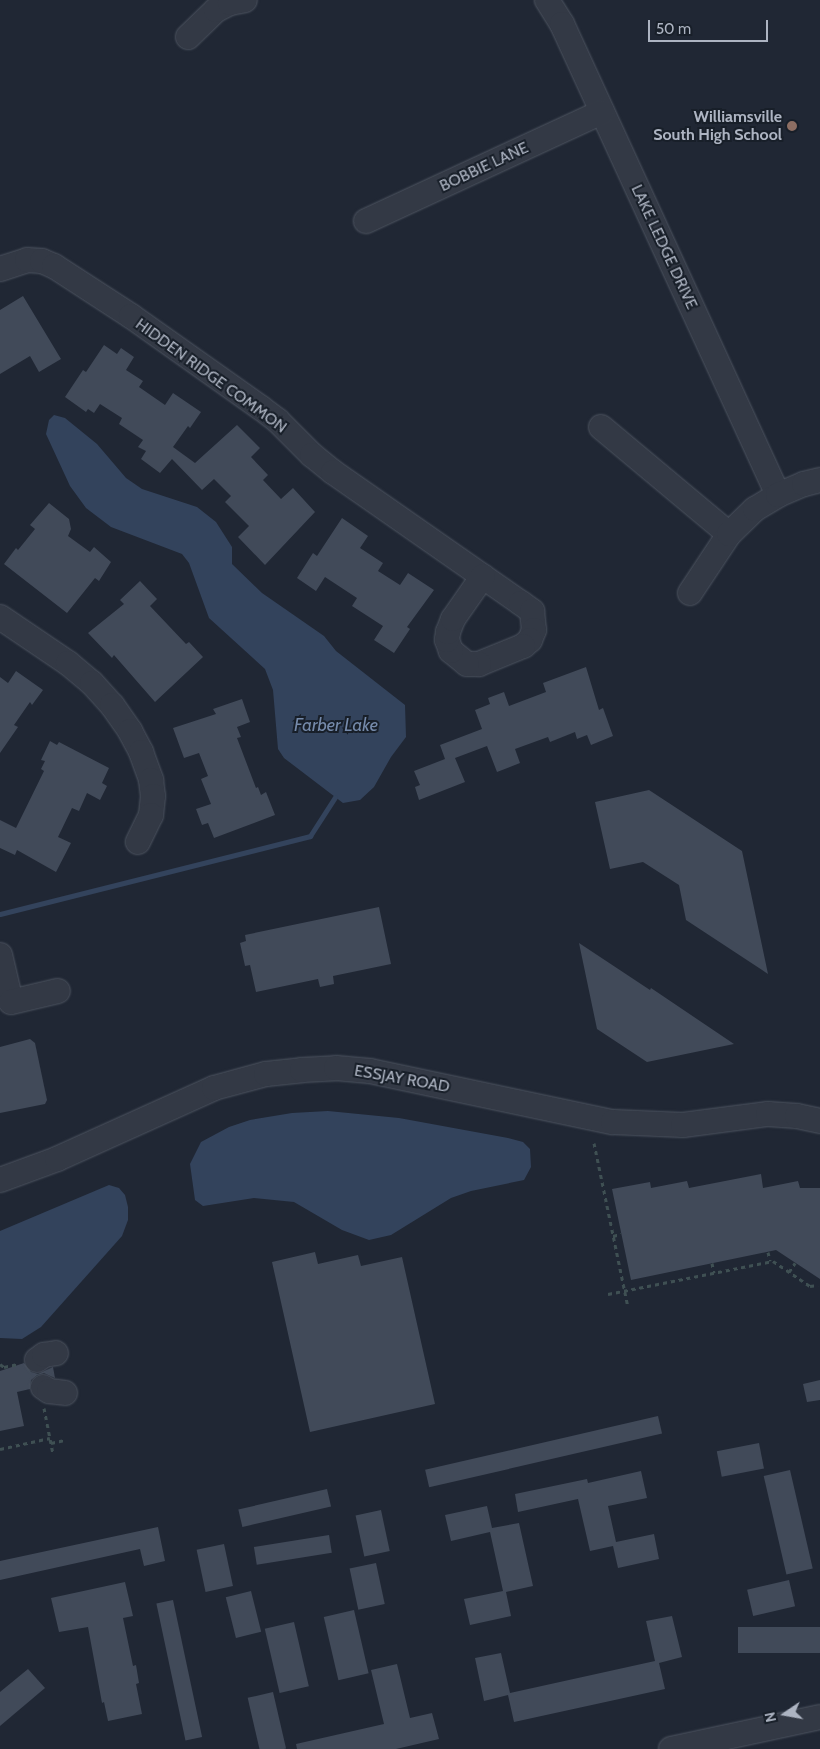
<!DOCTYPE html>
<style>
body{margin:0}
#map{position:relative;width:820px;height:1749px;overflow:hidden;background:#202734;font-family:Cabin,sans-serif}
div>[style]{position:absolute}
.water>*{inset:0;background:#33435c}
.stream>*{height:5px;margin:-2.5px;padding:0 2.5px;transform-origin:2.5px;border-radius:2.5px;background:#33435c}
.building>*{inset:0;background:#414a59;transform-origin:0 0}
.path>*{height:3px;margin-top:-1.5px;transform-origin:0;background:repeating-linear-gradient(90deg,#3f5053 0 4px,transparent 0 8px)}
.roads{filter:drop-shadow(0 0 1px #4d5460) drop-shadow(0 0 1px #4d5460)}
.minor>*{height:24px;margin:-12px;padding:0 12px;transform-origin:12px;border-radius:12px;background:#333945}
.dots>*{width:14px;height:14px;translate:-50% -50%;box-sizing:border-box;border:2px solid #181f29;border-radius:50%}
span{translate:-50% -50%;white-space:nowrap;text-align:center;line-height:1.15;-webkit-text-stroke:4px #181f29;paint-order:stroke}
.poi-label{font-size:16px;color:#adb4c2;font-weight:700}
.right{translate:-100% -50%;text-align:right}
.street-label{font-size:16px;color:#adb4c2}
.water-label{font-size:18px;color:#758aaa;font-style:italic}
.north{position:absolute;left:760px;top:1689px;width:50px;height:50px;-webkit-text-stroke:4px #181f29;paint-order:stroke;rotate:258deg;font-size:14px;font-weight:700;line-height:20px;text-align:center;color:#adb4c2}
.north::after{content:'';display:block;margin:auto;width:18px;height:22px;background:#adb4c2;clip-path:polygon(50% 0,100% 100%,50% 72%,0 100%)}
.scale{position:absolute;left:648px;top:20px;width:120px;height:22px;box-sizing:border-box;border:2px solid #adb4c2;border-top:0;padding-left:6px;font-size:15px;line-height:18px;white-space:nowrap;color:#adb4c2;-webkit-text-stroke:4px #181f29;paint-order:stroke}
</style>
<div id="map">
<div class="water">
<div style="clip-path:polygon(54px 415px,65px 418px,97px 444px,126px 478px,142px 489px,197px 507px,216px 522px,232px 547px,232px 564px,262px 593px,324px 636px,336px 651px,405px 705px,406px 737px,391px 757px,374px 787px,360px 800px,343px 803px,284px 758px,278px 749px,273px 690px,265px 669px,209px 618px,189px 563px,182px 554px,111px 527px,86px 508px,70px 486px,46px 434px,49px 420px)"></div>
<div style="clip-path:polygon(328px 1111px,399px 1118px,508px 1138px,523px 1142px,530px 1149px,531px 1167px,524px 1180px,471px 1191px,451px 1198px,391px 1235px,369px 1240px,342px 1230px,294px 1202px,254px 1198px,203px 1206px,195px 1200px,190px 1164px,201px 1142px,229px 1127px,250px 1120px,292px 1113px)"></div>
<div style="clip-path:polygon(109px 1185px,119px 1188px,125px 1195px,128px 1207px,128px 1220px,122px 1236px,41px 1327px,22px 1339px,0 1338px,0 1231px)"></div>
</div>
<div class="stream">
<div style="left:0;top:914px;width:320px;rotate:-14.1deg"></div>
<div style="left:310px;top:836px;width:46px;rotate:-57.3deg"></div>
</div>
<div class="building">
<div style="clip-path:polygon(23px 296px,61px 359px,39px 372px,30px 356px,0 374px,0 310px)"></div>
<div style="clip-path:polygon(104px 345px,117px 354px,121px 348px,134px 357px,126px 370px,143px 381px,139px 387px,165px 405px,173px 393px,201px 412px,190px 428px,188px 426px,173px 447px,195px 463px,237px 425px,260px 448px,251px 457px,268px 475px,263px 480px,281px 499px,293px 488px,315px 512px,265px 565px,238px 537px,249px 526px,225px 502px,231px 496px,214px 479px,202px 490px,172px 459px,160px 473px,141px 459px,146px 451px,138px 447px,143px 440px,119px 424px,122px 418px,100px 404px,94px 413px,88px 409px,86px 412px,65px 397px,83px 370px,86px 372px)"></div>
<div style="clip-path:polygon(49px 503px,69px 519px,71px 529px,68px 536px,90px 552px,94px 547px,111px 562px,99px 581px,95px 578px,67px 613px,4px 564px,16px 548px,18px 550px,35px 529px,30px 525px)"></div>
<div style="clip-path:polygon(342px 518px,368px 536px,360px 548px,383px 563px,378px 571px,400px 585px,408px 573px,434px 590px,407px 627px,410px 629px,394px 653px,374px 640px,383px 626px,352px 606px,357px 598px,325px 577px,316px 591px,297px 578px,313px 553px,317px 556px)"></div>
<div style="clip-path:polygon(140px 581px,157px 599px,150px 606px,186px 644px,189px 642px,203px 657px,155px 702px,114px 655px,112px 658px,88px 633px,124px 604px,120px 600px)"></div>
<div style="clip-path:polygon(586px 667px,599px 710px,603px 708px,613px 736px,591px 745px,587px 735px,577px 739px,575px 732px,550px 742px,548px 737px,515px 749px,520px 763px,497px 772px,487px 746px,455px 758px,465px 782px,419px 800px,415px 787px,420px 785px,414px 771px,445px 759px,440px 745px,482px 729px,475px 710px,490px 704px,488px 698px,504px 692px,509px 706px,546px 692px,543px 683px)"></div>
<div style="clip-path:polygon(16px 671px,43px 690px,32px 705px,30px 702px,14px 725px,18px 727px,0 753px,0 677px,8px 683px)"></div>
<div style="clip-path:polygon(242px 699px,250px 722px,237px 727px,241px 737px,237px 738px,256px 788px,258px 787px,261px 795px,266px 792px,275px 815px,214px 838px,208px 823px,202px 825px,196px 809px,211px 804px,201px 779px,208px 776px,199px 753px,184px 758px,173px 728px,216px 714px,213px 709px)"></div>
<div style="clip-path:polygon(50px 741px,57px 745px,59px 742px,109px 768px,102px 783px,107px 786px,100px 800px,87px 793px,79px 811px,72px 808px,58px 837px,71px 843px,56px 872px,17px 850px,15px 855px,0 848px,0 820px,16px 828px,44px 771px,41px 769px,45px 761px,41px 760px)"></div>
<div style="clip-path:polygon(649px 790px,742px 851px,768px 974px,686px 920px,679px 885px,643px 862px,610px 869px,595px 802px)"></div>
<div style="clip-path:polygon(379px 907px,391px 964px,333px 976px,334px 984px,320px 987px,318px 979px,256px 992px,250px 965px,245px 966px,240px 943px,246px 941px,245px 935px)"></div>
<div style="clip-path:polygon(579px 943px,650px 990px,651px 988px,734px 1044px,647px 1062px,597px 1029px)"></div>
<div style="clip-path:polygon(30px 1039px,35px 1043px,47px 1100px,45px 1104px,0 1113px,0 1047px)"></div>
<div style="clip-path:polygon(761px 1174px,763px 1188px,798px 1181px,800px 1188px,820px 1188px,820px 1279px,776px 1250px,631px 1280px,612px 1189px,650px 1182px,651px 1188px,687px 1181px,689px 1188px)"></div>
<div style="clip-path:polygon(315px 1252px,318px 1264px,358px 1255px,361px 1266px,402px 1257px,435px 1404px,310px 1432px,272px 1262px)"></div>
<div style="clip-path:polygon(24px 1363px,31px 1372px,38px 1374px,53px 1367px,55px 1378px,44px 1373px,37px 1375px,31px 1380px,30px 1389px,17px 1392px,24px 1426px,0 1431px,0 1371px)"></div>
<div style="clip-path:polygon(820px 1380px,820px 1400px,807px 1402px,803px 1384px)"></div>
<div style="left:658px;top:1416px;width:18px;height:239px;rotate:77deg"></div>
<div style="left:759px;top:1443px;width:26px;height:43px;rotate:79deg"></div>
<div style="left:790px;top:1470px;width:101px;height:27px;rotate:77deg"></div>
<div style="clip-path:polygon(641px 1471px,647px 1498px,608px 1506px,616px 1542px,654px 1534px,659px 1559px,618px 1568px,613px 1546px,590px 1551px,578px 1499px,518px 1512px,515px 1494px,587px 1479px,588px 1483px)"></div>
<div style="left:327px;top:1489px;width:18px;height:91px;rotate:77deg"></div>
<div style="clip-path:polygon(487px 1506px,492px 1528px,519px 1523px,533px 1586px,506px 1592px,511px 1616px,470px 1625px,464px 1599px,503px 1591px,490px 1532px,451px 1541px,445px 1515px)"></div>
<div style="left:381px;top:1510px;width:42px;height:26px;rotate:78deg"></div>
<div style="clip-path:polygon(158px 1527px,165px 1561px,144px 1566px,140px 1549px,0 1580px,0 1561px)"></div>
<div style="left:329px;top:1535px;width:18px;height:76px;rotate:81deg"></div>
<div style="left:224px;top:1544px;width:43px;height:28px;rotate:78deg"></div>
<div style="left:376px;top:1563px;width:42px;height:27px;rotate:78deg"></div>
<div style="left:789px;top:1580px;width:27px;height:43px;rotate:77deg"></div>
<div style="clip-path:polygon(125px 1582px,133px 1616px,123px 1618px,133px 1666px,136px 1665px,139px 1683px,136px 1684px,142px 1714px,108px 1721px,104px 1702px,102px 1703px,88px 1627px,59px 1632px,51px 1598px)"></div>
<div style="left:251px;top:1591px;width:42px;height:26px;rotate:76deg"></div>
<div style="left:173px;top:1600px;width:140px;height:17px;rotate:78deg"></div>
<div style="left:354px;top:1610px;width:65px;height:31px;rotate:77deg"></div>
<div style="clip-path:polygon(672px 1616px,682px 1657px,659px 1663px,665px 1689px,514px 1722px,508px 1695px,484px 1701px,475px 1658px,501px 1653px,510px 1693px,655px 1661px,646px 1621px)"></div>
<div style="left:294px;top:1622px;width:66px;height:30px;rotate:77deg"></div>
<div style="left:820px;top:1627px;width:26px;height:82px;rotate:90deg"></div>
<div style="clip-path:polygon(397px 1664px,410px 1718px,432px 1713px,439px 1739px,396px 1749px,297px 1749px,296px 1744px,384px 1724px,371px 1670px)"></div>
<div style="clip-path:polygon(28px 1669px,45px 1688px,0 1726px,0 1692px)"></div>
<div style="left:273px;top:1692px;width:58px;height:26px;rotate:77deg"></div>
</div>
<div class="path">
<div style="left:594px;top:1143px;width:167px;rotate:78.3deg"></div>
<div style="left:613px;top:1236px;width:8px;rotate:-14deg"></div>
<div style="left:768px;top:1252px;width:9px;rotate:77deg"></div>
<div style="left:712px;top:1263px;width:10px;rotate:79deg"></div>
<div style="left:789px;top:1272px;width:11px;rotate:-56deg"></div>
<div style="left:608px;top:1294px;width:168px;rotate:-11.3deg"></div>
<div style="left:773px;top:1261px;width:45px;rotate:34deg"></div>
<div style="left:810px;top:1286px;width:8px;rotate:-7deg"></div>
<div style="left:0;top:1364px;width:5px;rotate:37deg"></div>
<div style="left:4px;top:1367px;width:14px;rotate:-12deg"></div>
<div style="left:44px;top:1408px;width:47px;rotate:78.9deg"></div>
<div style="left:51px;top:1443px;width:14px;rotate:-12deg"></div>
<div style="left:0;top:1449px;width:51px;rotate:-12.4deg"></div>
</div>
<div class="roads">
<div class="minor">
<div style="left:547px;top:0;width:28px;rotate:58deg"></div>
<div style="left:562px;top:24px;width:518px;rotate:65.36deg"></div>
<div style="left:188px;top:37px;width:39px;rotate:-44deg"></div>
<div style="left:216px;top:10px;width:16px;rotate:-27deg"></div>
<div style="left:230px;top:3px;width:15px;rotate:-11deg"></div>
<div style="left:366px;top:221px;width:260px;rotate:-24.8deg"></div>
<div style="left:0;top:269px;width:28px;rotate:-18deg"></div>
<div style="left:27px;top:260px;width:15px;rotate:4deg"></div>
<div style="left:42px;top:261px;width:13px;rotate:23deg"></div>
<div style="left:54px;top:266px;width:92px;rotate:33deg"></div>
<div style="left:131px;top:316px;width:159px;rotate:35.3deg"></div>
<div style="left:261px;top:408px;width:21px;rotate:37deg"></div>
<div style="left:278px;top:421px;width:48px;rotate:45deg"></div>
<div style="left:312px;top:455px;width:27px;rotate:39deg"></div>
<div style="left:333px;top:472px;width:229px;rotate:34.9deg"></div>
<div style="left:521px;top:603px;width:14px;rotate:36deg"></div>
<div style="left:532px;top:611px;width:19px;rotate:84deg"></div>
<div style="left:534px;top:630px;width:11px;rotate:112deg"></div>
<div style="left:530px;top:640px;width:9px;rotate:139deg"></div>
<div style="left:523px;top:646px;width:48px;rotate:157.8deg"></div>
<div style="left:479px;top:664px;width:12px;rotate:180deg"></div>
<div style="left:467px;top:664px;width:21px;rotate:-141deg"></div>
<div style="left:451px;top:651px;width:12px;rotate:-110deg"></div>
<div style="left:447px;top:640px;width:8px;rotate:-83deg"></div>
<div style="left:448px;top:632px;width:14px;rotate:-69deg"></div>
<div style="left:453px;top:619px;width:52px;rotate:-55.1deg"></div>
<div style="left:601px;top:427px;width:167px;rotate:39.9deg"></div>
<div style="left:690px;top:593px;width:71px;rotate:-56.5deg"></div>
<div style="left:729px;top:534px;width:36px;rotate:-44deg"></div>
<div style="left:755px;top:509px;width:27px;rotate:-31deg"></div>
<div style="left:778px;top:495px;width:28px;rotate:-23deg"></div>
<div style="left:804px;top:484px;width:16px;rotate:-14deg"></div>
<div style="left:0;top:617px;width:82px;rotate:34.1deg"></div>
<div style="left:68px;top:663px;width:31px;rotate:40deg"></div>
<div style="left:92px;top:683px;width:30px;rotate:48deg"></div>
<div style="left:112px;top:705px;width:32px;rotate:55deg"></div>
<div style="left:130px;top:731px;width:24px;rotate:62deg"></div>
<div style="left:141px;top:752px;width:30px;rotate:70deg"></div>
<div style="left:151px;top:780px;width:16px;rotate:83deg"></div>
<div style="left:153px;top:796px;width:19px;rotate:96deg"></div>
<div style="left:151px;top:815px;width:30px;rotate:116deg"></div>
<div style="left:0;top:955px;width:48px;rotate:76.8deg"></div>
<div style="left:11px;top:1002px;width:48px;rotate:-13.2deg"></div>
<div style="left:0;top:1180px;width:61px;rotate:-20.2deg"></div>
<div style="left:57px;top:1159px;width:172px;rotate:-24.3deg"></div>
<div style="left:214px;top:1088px;width:54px;rotate:-15.1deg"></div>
<div style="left:266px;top:1074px;width:36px;rotate:-6deg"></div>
<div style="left:302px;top:1070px;width:34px;rotate:-3deg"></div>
<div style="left:336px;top:1068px;width:34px;rotate:5deg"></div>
<div style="left:370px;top:1071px;width:248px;rotate:11.9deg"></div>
<div style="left:613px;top:1122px;width:70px;rotate:2.5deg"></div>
<div style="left:683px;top:1125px;width:86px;rotate:-7.4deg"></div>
<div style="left:768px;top:1114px;width:29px;rotate:4deg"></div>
<div style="left:797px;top:1116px;width:24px;rotate:12deg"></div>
<div style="left:37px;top:1360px;width:9px;rotate:-36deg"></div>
<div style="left:44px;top:1355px;width:12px;rotate:-9deg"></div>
<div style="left:43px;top:1387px;width:7px;rotate:34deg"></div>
<div style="left:49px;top:1391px;width:16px;rotate:7deg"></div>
<div style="left:671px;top:1749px;width:152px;rotate:-12.1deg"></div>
</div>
</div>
<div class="dots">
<div style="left:792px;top:126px;background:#8d6e63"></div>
</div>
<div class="poi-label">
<span class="right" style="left:782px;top:126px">Williamsville<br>South High School</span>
</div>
<div class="street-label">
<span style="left:484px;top:167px;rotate:-25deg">BOBBIE LANE</span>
<span style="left:664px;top:247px;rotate:65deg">LAKE LEDGE DRIVE</span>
<span style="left:211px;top:376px;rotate:36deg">HIDDEN RIDGE COMMON</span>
<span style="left:402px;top:1079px;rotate:10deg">ESSJAY ROAD</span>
</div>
<div class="water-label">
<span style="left:336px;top:725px">Farber Lake</span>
</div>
<div class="north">N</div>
<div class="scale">50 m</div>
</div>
